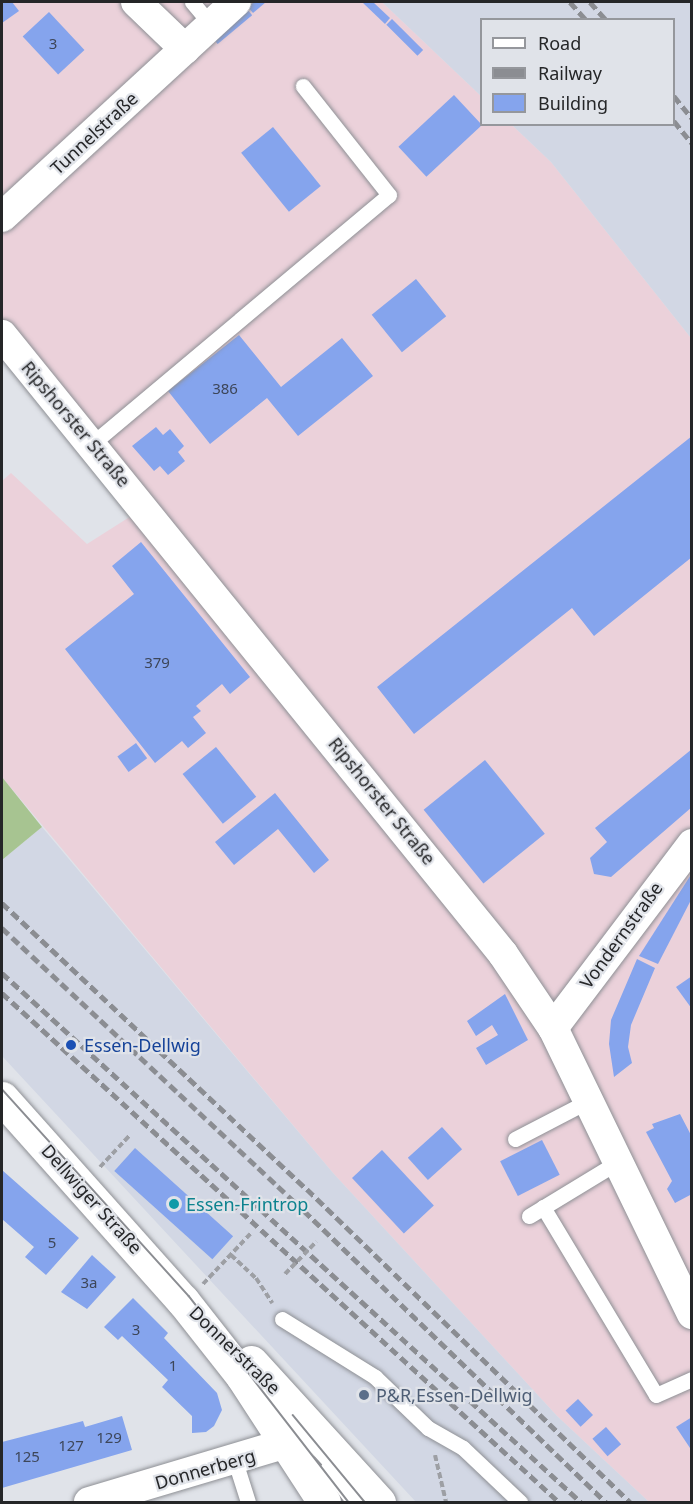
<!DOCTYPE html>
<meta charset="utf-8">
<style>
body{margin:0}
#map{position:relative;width:693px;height:1504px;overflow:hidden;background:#e0e3e9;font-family:"Noto Sans",sans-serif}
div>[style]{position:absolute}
.commercial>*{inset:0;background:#ebd1da}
.built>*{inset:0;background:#d2d7e4}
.green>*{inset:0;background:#a7c491}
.building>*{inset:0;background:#85a4ed;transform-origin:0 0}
.path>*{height:4px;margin-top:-2px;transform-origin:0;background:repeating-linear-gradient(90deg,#9d9fa4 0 6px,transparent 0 9px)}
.roads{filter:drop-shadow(0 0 2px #8e9095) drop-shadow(0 0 2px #8e9095)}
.service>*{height:15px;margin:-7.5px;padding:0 7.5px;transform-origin:7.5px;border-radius:7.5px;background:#fff}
.minor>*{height:30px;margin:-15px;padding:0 15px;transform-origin:15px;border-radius:15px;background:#fff}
.secondary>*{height:33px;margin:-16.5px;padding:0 16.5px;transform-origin:16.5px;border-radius:16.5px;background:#fff}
.tram>*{height:1.5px;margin:-0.75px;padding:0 0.75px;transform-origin:0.75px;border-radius:0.75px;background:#8b8d92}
.rail>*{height:4.5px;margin-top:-2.25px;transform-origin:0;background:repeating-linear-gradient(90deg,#8b8d92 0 9px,transparent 0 13.5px)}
.path-bridge>*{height:4px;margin-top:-2px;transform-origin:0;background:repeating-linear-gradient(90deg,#9d9fa4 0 6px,transparent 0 9px)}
.dots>*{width:16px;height:16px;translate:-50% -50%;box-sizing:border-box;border:3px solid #e0e3e9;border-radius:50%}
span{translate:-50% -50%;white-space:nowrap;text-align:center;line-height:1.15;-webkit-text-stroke:4.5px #e0e3e9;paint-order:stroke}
.number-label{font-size:15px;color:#3d4659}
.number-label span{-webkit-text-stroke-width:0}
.street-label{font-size:18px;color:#252628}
.transit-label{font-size:18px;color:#164399}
.left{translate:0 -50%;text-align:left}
.culture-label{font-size:18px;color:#0d838f}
.service-label{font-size:18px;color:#4e5e75}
.frame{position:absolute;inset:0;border:3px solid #252628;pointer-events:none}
.legend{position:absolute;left:480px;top:18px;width:195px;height:108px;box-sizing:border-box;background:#e0e3e9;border:2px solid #95979c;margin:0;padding:8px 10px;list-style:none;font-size:18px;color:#252628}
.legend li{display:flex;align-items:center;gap:12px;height:30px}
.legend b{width:30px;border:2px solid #95979c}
</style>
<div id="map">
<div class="commercial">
<div style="clip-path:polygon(2px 2px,382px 2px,481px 96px,482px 124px,512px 125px,551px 162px,691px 338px,691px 1502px,649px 1502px,557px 1416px,333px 1173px,2px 777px,2px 481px,11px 473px,87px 544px,139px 511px,2px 326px)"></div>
</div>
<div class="built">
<div style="clip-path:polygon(382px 2px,691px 2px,691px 338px,551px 162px,512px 125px,674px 124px,674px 20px,482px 20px,481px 96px)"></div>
<div style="clip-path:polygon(42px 827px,333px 1173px,557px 1416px,649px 1502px,416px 1502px,2px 1056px,2px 860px)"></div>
</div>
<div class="green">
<div style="clip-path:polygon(2px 777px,42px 827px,2px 860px)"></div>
</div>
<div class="building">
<div style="clip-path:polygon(2px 2px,12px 2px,19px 11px,2px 23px)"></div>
<div style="clip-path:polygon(254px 2px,266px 2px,253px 13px,248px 7px)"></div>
<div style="clip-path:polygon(362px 2px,373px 2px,390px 18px,385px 24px)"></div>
<div style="left:247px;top:9px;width:8px;height:45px;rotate:50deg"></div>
<div style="left:49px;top:12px;width:52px;height:36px;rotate:47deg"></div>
<div style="left:392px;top:19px;width:44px;height:8px;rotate:45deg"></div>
<div style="left:454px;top:95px;width:41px;height:76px;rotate:47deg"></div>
<div style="left:273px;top:127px;width:76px;height:41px;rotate:51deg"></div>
<div style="left:416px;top:279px;width:48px;height:57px;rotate:51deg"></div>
<div style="clip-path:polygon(239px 335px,281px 387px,342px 338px,373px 376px,298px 436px,267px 398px,210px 444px,168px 391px)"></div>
<div style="clip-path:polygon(156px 427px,163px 435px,170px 429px,184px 446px,178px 452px,185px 461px,168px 475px,160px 466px,154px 471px,132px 446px)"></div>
<div style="clip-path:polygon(692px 436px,692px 557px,594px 636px,572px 608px,414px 734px,377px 687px)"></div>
<div style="clip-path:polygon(141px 542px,250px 677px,230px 694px,222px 684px,196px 706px,201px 711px,193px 717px,206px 733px,188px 748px,182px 741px,155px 763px,65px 649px,134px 594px,112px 566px)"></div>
<div style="left:136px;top:743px;width:19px;height:23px;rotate:54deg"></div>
<div style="left:216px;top:747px;width:64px;height:43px;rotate:51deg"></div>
<div style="clip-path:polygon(692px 749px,692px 807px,611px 877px,594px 874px,590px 858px,607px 842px,595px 828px)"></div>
<div style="left:485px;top:760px;width:95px;height:79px;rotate:51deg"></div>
<div style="clip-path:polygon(275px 793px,329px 860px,314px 873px,278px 829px,234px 865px,215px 842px)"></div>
<div style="clip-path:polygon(692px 873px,692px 898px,658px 964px,639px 956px)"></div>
<div style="clip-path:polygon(637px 959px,655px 968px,631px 1025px,628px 1047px,632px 1063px,614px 1077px,609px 1044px,611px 1020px)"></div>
<div style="clip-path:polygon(692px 976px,692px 1009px,676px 987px)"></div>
<div style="clip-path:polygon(505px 994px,528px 1040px,486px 1065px,476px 1048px,498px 1035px,492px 1025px,476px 1036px,467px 1021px)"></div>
<div style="clip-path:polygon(680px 1114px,692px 1137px,692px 1194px,675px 1203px,667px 1189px,672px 1181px,646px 1132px,654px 1128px,652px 1124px)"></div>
<div style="left:442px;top:1127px;width:30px;height:46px;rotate:48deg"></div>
<div style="left:542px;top:1140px;width:39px;height:47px;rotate:63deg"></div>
<div style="left:135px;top:1148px;width:132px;height:31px;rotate:42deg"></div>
<div style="left:382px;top:1150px;width:76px;height:41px;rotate:47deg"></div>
<div style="clip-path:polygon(2px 1170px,79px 1238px,46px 1275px,25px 1257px,34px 1247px,2px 1219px)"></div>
<div style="clip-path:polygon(92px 1255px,116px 1277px,87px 1309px,61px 1292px)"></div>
<div style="clip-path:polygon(133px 1298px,168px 1333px,164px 1338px,217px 1393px,222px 1410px,214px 1426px,206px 1432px,192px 1433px,192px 1416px,162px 1387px,168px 1380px,122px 1336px,118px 1340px,104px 1327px)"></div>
<div style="left:578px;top:1399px;width:22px;height:17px;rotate:47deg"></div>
<div style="clip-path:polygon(122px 1416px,132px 1450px,2px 1488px,2px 1442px,83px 1421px,85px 1427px)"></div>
<div style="clip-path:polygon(692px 1417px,692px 1451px,676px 1427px)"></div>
<div style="left:606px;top:1427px;width:23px;height:18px;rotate:49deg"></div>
</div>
<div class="path">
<div style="left:100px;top:1167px;width:44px;rotate:-46.8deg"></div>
<div style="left:231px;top:1255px;width:34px;rotate:43deg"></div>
<div style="left:256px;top:1278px;width:30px;rotate:57deg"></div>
<div style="left:203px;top:1284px;width:71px;rotate:-46.7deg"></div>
<div style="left:435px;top:1455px;width:48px;rotate:76.8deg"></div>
</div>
<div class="roads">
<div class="service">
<div style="left:192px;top:2px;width:30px;rotate:50deg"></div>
<div style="left:93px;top:443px;width:386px;rotate:-40deg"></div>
<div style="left:389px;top:195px;width:139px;rotate:-128.3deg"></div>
<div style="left:515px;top:1139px;width:80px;rotate:-27.5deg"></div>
<div style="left:543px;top:1207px;width:219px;rotate:59deg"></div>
<div style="left:656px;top:1395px;width:39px;rotate:-24deg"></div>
<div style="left:529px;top:1216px;width:102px;rotate:-31.3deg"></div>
<div style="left:282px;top:1319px;width:110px;rotate:31.9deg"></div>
<div style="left:375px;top:1377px;width:74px;rotate:43.9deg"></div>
<div style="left:428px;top:1428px;width:40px;rotate:29.7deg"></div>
<div style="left:463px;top:1448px;width:79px;rotate:43.5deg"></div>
<div style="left:235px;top:1461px;width:43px;rotate:72.4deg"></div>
<div style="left:328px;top:1468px;width:43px;rotate:52.6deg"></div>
</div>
<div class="minor">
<div style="left:136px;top:2px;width:68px;rotate:43.8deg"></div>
<div style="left:2px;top:217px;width:318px;rotate:-42.6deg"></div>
<div style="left:2px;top:335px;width:796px;rotate:51.01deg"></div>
<div style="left:503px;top:954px;width:89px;rotate:56deg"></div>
<div style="left:553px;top:1028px;width:318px;rotate:64.1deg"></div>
<div style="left:553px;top:1028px;width:231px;rotate:-52.9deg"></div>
<div style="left:89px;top:1502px;width:227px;rotate:-16.6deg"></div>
</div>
<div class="secondary">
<div style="left:2px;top:1098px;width:272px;rotate:48.3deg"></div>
<div style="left:183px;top:1301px;width:95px;rotate:51.8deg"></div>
<div style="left:242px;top:1376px;width:150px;rotate:56.9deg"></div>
<div style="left:251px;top:1362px;width:190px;rotate:47.6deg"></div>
</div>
</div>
<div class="tram">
<div style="left:2px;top:1089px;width:279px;rotate:47.9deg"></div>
<div style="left:189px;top:1296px;width:261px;rotate:52.2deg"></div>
<div style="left:293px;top:1415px;width:113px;rotate:50.4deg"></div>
</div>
<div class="rail">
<div style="left:570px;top:2px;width:24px;rotate:48deg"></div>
<div style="left:590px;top:2px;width:24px;rotate:48deg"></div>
<div style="left:674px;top:96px;width:28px;rotate:51deg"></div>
<div style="left:674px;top:121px;width:28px;rotate:51deg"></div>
<div style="left:2px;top:903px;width:418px;rotate:43.2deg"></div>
<div style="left:307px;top:1189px;width:450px;rotate:44.1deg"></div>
<div style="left:2px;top:928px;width:400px;rotate:43.1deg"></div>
<div style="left:294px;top:1201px;width:434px;rotate:44deg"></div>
<div style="left:2px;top:973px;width:784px;rotate:42.42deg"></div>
<div style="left:2px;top:993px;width:755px;rotate:42.42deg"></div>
</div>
<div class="path-bridge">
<div style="left:285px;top:1274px;width:45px;rotate:-45.9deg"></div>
</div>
<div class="dots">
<div style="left:71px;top:1045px;background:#1a4fb4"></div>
<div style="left:174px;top:1204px;background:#0f9aa8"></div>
<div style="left:364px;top:1395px;background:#5c6f8a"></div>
</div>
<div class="number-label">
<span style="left:53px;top:44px">3</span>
<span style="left:225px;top:389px">386</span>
<span style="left:157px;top:663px">379</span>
<span style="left:52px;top:1243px">5</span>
<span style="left:89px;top:1283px">3a</span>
<span style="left:136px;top:1330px">3</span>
<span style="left:173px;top:1366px">1</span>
<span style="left:109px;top:1438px">129</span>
<span style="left:71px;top:1446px">127</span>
<span style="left:27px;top:1457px">125</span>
</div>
<div class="street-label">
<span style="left:94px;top:133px;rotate:-43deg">Tunnelstraße</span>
<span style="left:76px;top:424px;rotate:50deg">Ripshorster Straße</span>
<span style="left:382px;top:801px;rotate:51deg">Ripshorster Straße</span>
<span style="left:621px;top:935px;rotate:-54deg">Vondernstraße</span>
<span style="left:92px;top:1199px;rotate:48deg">Dellwiger Straße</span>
<span style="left:235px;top:1350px;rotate:44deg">Donnerstraße</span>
<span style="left:205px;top:1469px;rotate:-16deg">Donnerberg</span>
</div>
<div class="transit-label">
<span class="left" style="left:84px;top:1045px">Essen-Dellwig</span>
</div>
<div class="culture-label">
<span class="left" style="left:186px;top:1204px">Essen-Frintrop</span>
</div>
<div class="service-label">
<span class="left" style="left:376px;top:1395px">P&amp;R,Essen-Dellwig</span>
</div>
<div class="frame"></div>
<ul class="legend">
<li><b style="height:8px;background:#fff"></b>Road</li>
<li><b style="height:8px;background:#8b8d92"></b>Railway</li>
<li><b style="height:16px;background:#85a4ed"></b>Building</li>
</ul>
</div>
